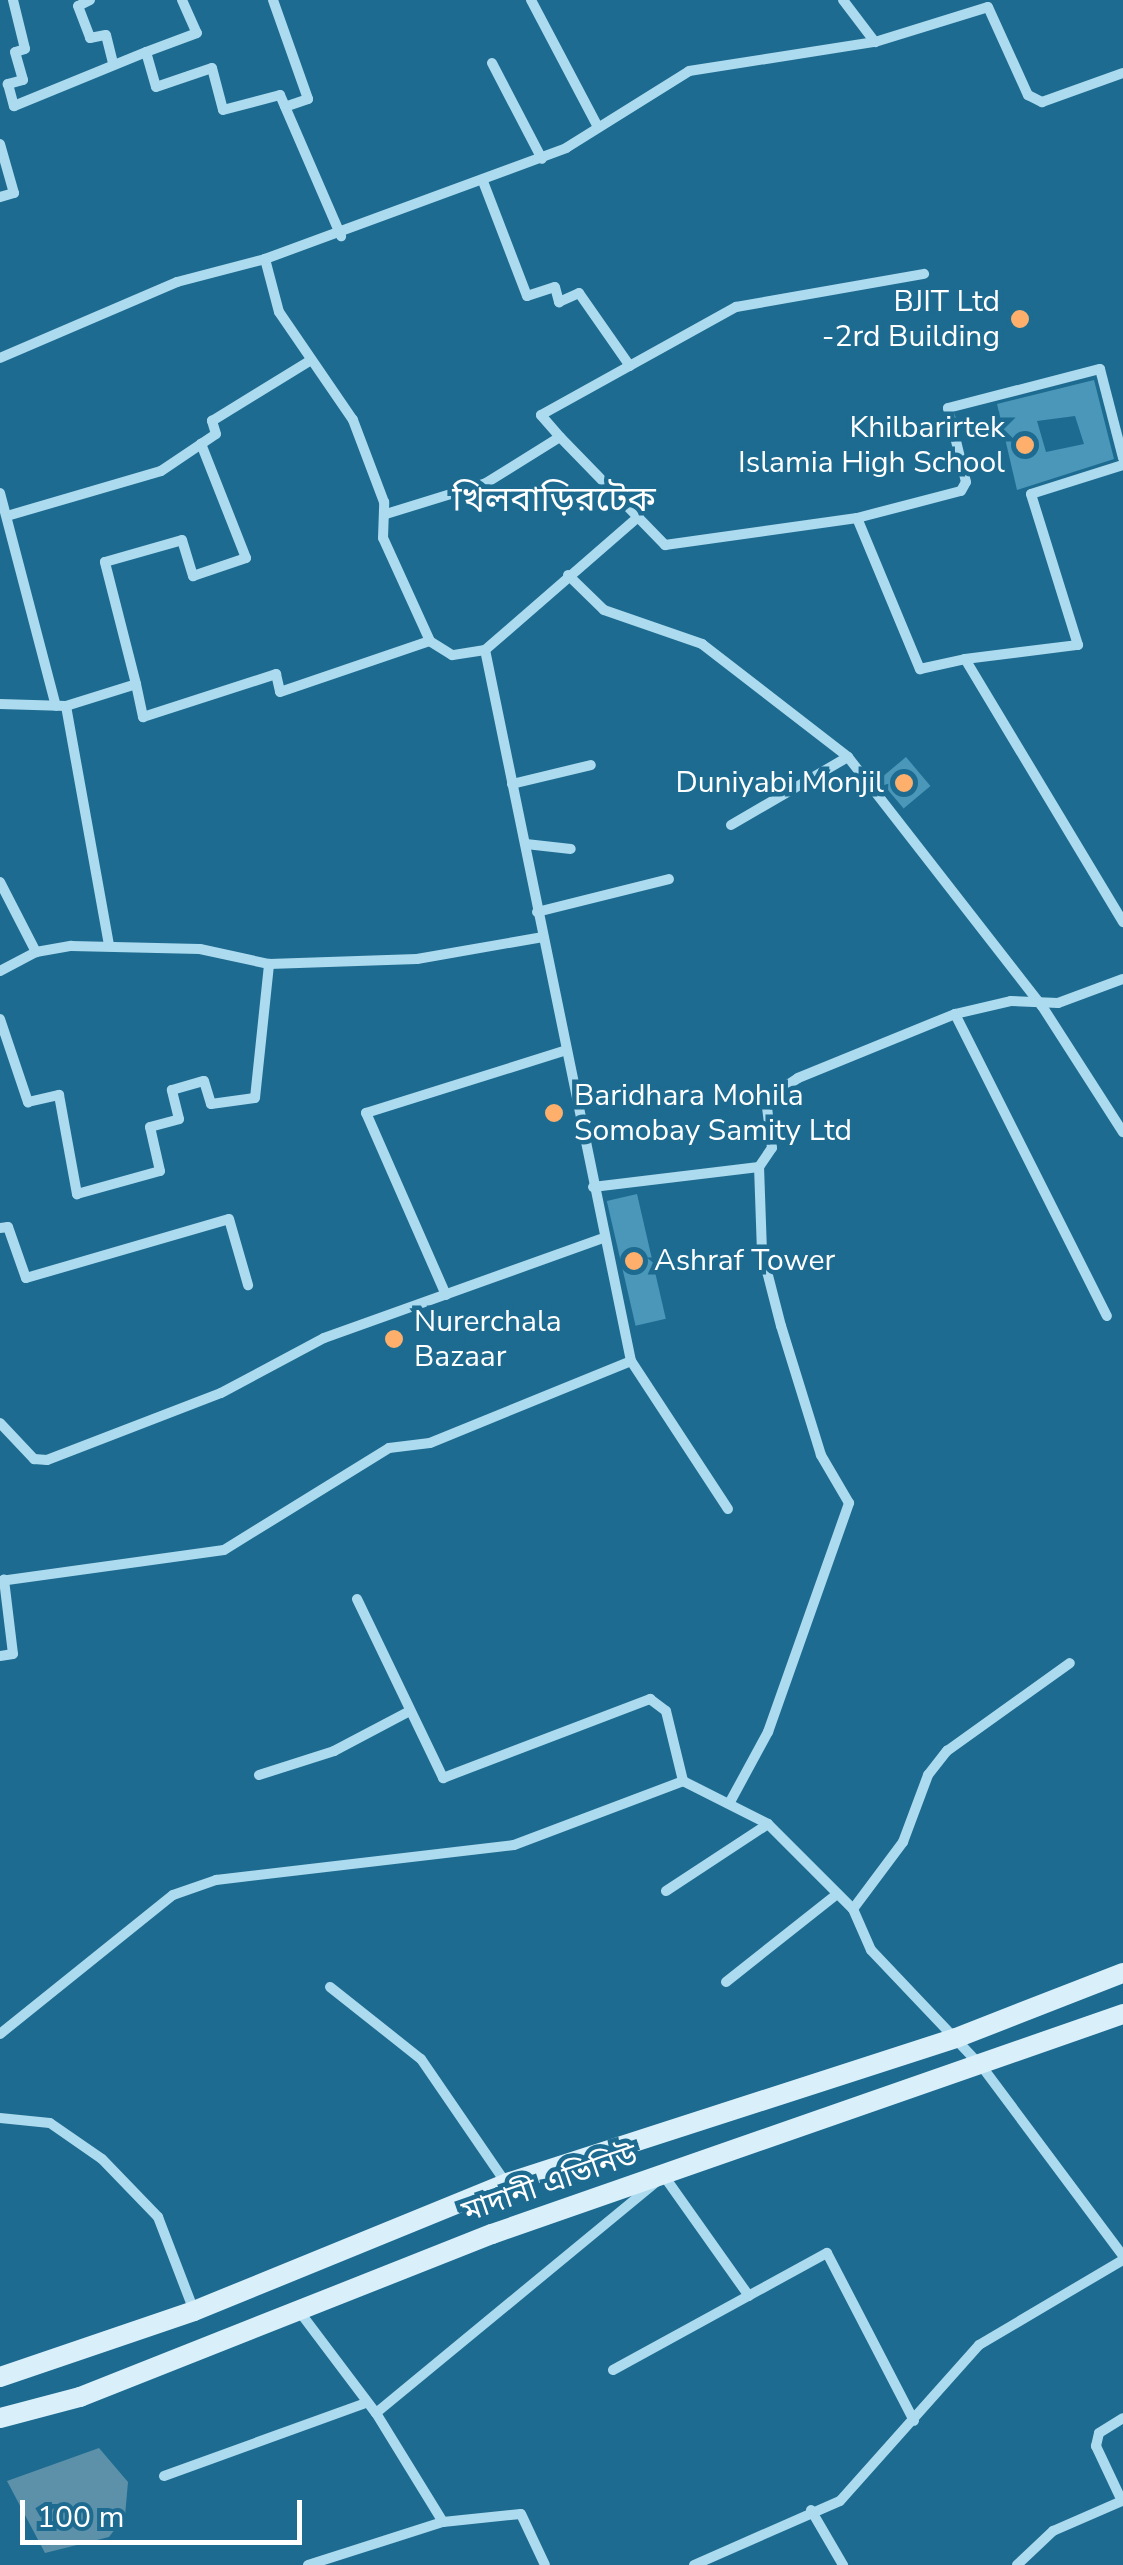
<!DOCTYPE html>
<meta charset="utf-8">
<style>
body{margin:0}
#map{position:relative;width:1123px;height:2565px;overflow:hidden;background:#1d6b90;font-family:"Nunito Sans","Noto Sans Bengali",sans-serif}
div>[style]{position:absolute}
.water>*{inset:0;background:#5c91a9}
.building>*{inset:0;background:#4a97b9;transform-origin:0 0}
.minor>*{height:10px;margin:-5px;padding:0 5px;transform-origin:5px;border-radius:5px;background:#acdaee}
.secondary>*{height:20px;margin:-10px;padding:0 10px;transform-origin:10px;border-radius:10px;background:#d9effa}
.dots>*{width:28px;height:28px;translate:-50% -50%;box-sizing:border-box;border:5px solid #1d6b90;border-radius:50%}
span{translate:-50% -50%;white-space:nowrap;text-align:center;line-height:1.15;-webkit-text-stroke:9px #1d6b90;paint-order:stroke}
.poi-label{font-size:30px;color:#fff}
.right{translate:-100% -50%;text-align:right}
.left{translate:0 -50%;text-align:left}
.street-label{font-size:30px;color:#fff}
.quarter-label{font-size:35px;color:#fff}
.scale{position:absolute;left:20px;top:2500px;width:282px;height:45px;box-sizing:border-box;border:5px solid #fff;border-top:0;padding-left:12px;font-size:30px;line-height:35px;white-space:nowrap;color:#fff;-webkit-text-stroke:8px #1d6b90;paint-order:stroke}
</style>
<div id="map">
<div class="water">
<div style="clip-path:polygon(99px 2448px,128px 2482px,125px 2516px,109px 2537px,45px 2553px,7px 2481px)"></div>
</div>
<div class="building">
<div style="clip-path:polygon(evenodd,1094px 380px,1114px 459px,1017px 490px,997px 404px,1094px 380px,1075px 416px,1084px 444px,1046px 452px,1037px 421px,1075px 416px)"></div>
<div style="left:906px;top:757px;width:38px;height:35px;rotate:50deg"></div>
<div style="left:637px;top:1194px;width:128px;height:31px;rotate:77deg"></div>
</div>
<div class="minor">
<div style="left:13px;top:0;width:50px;rotate:76.2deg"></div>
<div style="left:25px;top:49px;width:10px;rotate:163deg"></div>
<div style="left:15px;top:52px;width:29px;rotate:74deg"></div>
<div style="left:23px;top:80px;width:16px;rotate:165deg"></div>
<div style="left:8px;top:84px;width:23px;rotate:75deg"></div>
<div style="left:14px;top:106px;width:143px;rotate:-22.2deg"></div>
<div style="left:90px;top:0;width:13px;rotate:153deg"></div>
<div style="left:78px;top:6px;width:34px;rotate:69deg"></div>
<div style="left:90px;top:38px;width:16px;rotate:-11deg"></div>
<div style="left:106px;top:35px;width:29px;rotate:76deg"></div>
<div style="left:182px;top:0;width:36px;rotate:66deg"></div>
<div style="left:197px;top:33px;width:54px;rotate:159.6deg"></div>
<div style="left:146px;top:52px;width:36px;rotate:74deg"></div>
<div style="left:156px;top:87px;width:59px;rotate:-18.7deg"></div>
<div style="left:212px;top:68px;width:43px;rotate:75.3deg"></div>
<div style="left:223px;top:110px;width:59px;rotate:-14.7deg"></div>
<div style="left:280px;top:95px;width:154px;rotate:66.6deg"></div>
<div style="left:273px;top:0;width:105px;rotate:70.5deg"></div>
<div style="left:308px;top:99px;width:24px;rotate:161deg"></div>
<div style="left:531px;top:0;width:144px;rotate:62.2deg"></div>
<div style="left:843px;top:0;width:53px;rotate:52.7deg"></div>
<div style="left:492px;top:63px;width:108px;rotate:62.5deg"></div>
<div style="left:0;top:144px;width:51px;rotate:74.1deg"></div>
<div style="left:14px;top:193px;width:15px;rotate:164deg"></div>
<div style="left:484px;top:184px;width:120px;rotate:69deg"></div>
<div style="left:527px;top:296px;width:29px;rotate:-18deg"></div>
<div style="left:555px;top:287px;width:16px;rotate:75deg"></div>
<div style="left:559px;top:302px;width:22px;rotate:-24deg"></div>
<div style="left:579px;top:293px;width:89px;rotate:55.1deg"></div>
<div style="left:0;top:358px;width:193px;rotate:-23.2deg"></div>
<div style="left:177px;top:282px;width:91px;rotate:-14.6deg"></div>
<div style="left:560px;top:437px;width:151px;rotate:45.8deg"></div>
<div style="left:665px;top:545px;width:194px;rotate:-8deg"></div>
<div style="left:857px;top:518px;width:164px;rotate:67.4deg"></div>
<div style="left:920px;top:669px;width:46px;rotate:-12.5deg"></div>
<div style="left:965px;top:659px;width:307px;rotate:59deg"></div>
<div style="left:0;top:493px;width:220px;rotate:75.3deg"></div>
<div style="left:386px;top:514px;width:105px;rotate:-17.2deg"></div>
<div style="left:486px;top:483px;width:87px;rotate:-31.9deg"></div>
<div style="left:560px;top:437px;width:29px;rotate:-131deg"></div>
<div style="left:541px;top:415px;width:223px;rotate:-29deg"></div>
<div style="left:736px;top:307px;width:191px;rotate:-10deg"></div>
<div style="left:7px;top:516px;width:160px;rotate:-16.3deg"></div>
<div style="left:161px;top:471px;width:66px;rotate:-33.9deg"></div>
<div style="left:216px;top:434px;width:14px;rotate:-107deg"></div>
<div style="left:212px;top:421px;width:116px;rotate:-31.6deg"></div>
<div style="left:857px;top:518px;width:107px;rotate:-14.6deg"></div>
<div style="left:961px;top:491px;width:10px;rotate:-61deg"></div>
<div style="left:966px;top:482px;width:76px;rotate:-103.7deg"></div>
<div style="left:948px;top:408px;width:157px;rotate:-14.4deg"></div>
<div style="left:1100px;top:369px;width:92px;rotate:75.5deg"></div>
<div style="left:568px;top:575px;width:50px;rotate:44.2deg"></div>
<div style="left:604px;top:610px;width:104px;rotate:19.1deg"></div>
<div style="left:702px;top:644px;width:185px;rotate:37.7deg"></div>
<div style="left:848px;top:757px;width:316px;rotate:52.1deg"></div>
<div style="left:1042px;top:1006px;width:150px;rotate:57.3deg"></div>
<div style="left:485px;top:650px;width:204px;rotate:-41deg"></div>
<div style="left:965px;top:659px;width:114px;rotate:-7.1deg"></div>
<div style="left:1078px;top:645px;width:158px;rotate:-107.3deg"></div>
<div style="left:1031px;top:494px;width:96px;rotate:-17.5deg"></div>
<div style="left:136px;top:684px;width:126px;rotate:-104.3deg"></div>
<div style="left:105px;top:562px;width:80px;rotate:-15.9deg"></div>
<div style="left:182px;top:540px;width:38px;rotate:73deg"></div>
<div style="left:193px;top:576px;width:56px;rotate:-18.8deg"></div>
<div style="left:246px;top:558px;width:123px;rotate:-111.5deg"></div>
<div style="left:0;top:704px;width:66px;rotate:1.7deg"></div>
<div style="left:66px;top:706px;width:244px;rotate:79.8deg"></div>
<div style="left:66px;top:706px;width:73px;rotate:-17.4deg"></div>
<div style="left:136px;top:684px;width:34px;rotate:78deg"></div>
<div style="left:143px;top:717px;width:140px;rotate:-17.9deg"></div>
<div style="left:276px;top:674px;width:18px;rotate:77deg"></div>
<div style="left:280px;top:692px;width:158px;rotate:-18.8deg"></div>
<div style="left:512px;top:784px;width:81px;rotate:-13.5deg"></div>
<div style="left:731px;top:825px;width:135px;rotate:-30.2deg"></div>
<div style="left:526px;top:844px;width:45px;rotate:6.3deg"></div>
<div style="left:0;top:882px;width:79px;rotate:62.8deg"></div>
<div style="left:537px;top:912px;width:136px;rotate:-14deg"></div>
<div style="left:0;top:971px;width:41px;rotate:-27.8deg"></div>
<div style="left:36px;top:952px;width:36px;rotate:-10deg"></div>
<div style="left:71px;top:946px;width:129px;rotate:1.3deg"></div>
<div style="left:200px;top:949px;width:71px;rotate:12.3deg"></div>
<div style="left:269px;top:964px;width:148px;rotate:-1.9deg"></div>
<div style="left:417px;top:959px;width:128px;rotate:-9.9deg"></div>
<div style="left:955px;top:1014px;width:338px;rotate:63.3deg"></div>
<div style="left:0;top:1019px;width:88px;rotate:71.4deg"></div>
<div style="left:28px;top:1102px;width:32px;rotate:-13deg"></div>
<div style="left:59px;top:1095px;width:101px;rotate:79.7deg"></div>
<div style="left:77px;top:1194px;width:86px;rotate:-15.5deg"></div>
<div style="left:160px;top:1171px;width:45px;rotate:-102.8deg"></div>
<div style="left:150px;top:1127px;width:30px;rotate:-15deg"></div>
<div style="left:179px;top:1119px;width:30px;rotate:-104deg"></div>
<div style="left:172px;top:1090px;width:33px;rotate:-16deg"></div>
<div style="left:204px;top:1081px;width:24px;rotate:73deg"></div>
<div style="left:211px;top:1104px;width:44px;rotate:-7.8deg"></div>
<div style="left:255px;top:1098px;width:135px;rotate:-84deg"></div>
<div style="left:593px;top:1187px;width:167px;rotate:-6.9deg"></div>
<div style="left:759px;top:1167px;width:23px;rotate:-56deg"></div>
<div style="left:772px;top:1148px;width:49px;rotate:-97deg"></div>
<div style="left:766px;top:1099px;width:38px;rotate:-33deg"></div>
<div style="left:798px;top:1078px;width:170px;rotate:-22.2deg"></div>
<div style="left:955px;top:1014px;width:57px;rotate:-13.1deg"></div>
<div style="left:1011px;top:1001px;width:47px;rotate:2.4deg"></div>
<div style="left:1058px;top:1003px;width:69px;rotate:-20.3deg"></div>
<div style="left:0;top:1228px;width:8px;rotate:-7deg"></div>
<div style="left:8px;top:1227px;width:54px;rotate:70.6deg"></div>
<div style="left:26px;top:1278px;width:211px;rotate:-16.2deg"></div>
<div style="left:229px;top:1219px;width:69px;rotate:73.9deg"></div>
<div style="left:446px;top:1295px;width:199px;rotate:-113.7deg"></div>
<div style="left:366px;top:1113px;width:207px;rotate:-17.4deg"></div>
<div style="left:0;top:1423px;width:50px;rotate:46.6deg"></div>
<div style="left:34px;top:1459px;width:13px;rotate:4deg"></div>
<div style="left:47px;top:1460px;width:186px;rotate:-21.1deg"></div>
<div style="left:221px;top:1393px;width:117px;rotate:-28.1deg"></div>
<div style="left:324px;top:1338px;width:294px;rotate:-19.7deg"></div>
<div style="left:728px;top:1509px;width:177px;rotate:-123.2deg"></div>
<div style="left:631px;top:1361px;width:726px;rotate:-101.6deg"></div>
<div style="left:485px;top:650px;width:33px;rotate:171deg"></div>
<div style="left:452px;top:655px;width:26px;rotate:-148deg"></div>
<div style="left:430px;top:641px;width:113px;rotate:-114.5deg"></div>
<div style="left:383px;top:538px;width:36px;rotate:-88deg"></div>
<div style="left:384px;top:502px;width:88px;rotate:-110.7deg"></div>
<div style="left:353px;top:420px;width:131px;rotate:-124.4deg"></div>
<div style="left:279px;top:312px;width:55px;rotate:-104.8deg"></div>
<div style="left:265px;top:259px;width:321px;rotate:-20.2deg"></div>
<div style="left:566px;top:148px;width:145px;rotate:-32deg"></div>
<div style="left:689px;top:71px;width:188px;rotate:-8.9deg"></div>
<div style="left:875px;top:42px;width:118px;rotate:-17.2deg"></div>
<div style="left:988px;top:7px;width:97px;rotate:65.6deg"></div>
<div style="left:1028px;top:95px;width:16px;rotate:27deg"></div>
<div style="left:1042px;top:102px;width:86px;rotate:-19.7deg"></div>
<div style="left:0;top:1581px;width:226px;rotate:-7.9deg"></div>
<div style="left:224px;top:1550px;width:194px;rotate:-31.7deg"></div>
<div style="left:389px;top:1448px;width:41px;rotate:-7deg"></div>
<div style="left:430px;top:1443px;width:217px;rotate:-22.2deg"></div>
<div style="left:357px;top:1599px;width:199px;rotate:64.3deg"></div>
<div style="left:443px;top:1778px;width:222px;rotate:-20.9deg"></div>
<div style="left:650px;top:1699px;width:20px;rotate:37deg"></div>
<div style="left:666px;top:1711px;width:72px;rotate:76.3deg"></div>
<div style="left:0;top:1656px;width:13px;rotate:-9deg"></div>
<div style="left:13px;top:1654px;width:75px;rotate:-96.9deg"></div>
<div style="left:259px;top:1775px;width:79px;rotate:-17.7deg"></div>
<div style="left:334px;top:1751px;width:86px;rotate:-27.8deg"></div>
<div style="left:730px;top:1802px;width:80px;rotate:-61.5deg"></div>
<div style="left:768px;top:1732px;width:243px;rotate:-70.5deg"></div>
<div style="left:849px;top:1503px;width:56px;rotate:-120.3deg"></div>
<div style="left:821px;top:1455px;width:135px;rotate:-107.2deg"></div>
<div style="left:781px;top:1326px;width:76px;rotate:-104.4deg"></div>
<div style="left:762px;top:1252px;width:85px;rotate:-92deg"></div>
<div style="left:666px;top:1891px;width:122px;rotate:-33.3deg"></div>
<div style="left:853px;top:1909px;width:84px;rotate:-53.3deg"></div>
<div style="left:903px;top:1842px;width:72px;rotate:-69.5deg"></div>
<div style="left:928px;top:1775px;width:31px;rotate:-52deg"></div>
<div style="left:947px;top:1751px;width:151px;rotate:-35.6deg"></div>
<div style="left:726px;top:1982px;width:142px;rotate:-38.4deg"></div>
<div style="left:330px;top:1987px;width:116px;rotate:38.4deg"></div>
<div style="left:421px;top:2059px;width:150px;rotate:55.6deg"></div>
<div style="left:0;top:2034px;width:222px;rotate:-38.8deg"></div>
<div style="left:173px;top:1895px;width:46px;rotate:-19.2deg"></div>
<div style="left:216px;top:1880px;width:300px;rotate:-6.7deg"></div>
<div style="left:514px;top:1845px;width:181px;rotate:-20.7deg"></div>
<div style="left:683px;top:1781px;width:95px;rotate:26.8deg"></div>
<div style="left:768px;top:1824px;width:120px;rotate:45deg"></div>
<div style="left:853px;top:1909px;width:45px;rotate:66.3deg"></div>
<div style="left:871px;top:1950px;width:163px;rotate:46.5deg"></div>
<div style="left:983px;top:2068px;width:234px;rotate:53.3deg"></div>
<div style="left:0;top:2118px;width:50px;rotate:5.7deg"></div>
<div style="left:50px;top:2123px;width:63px;rotate:34.7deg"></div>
<div style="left:102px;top:2159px;width:81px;rotate:46deg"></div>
<div style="left:158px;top:2217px;width:101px;rotate:69deg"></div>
<div style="left:299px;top:2311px;width:128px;rotate:53deg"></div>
<div style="left:376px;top:2413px;width:128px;rotate:58.4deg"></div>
<div style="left:613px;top:2370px;width:244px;rotate:-28.7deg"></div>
<div style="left:827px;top:2253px;width:189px;rotate:62.6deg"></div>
<div style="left:376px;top:2413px;width:373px;rotate:-39.5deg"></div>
<div style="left:664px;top:2176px;width:147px;rotate:54.7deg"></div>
<div style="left:164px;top:2476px;width:212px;rotate:-19.9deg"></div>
<div style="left:811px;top:2510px;width:64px;rotate:59.8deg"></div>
<div style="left:308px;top:2565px;width:142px;rotate:-17.7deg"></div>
<div style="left:443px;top:2522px;width:78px;rotate:-5.9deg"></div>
<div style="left:521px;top:2514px;width:56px;rotate:64.8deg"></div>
<div style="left:694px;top:2565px;width:159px;rotate:-23.7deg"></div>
<div style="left:840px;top:2501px;width:209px;rotate:-48.3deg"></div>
<div style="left:979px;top:2345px;width:167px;rotate:-30.6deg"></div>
<div style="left:1017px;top:2565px;width:50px;rotate:-43.4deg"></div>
<div style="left:1053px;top:2531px;width:75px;rotate:-23.5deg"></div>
<div style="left:1122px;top:2501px;width:61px;rotate:-115.3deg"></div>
<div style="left:1096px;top:2446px;width:13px;rotate:-77deg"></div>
<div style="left:1099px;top:2433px;width:28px;rotate:-32deg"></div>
</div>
<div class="secondary">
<div style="left:0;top:2377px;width:205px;rotate:-18.8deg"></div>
<div style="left:194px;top:2311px;width:338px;rotate:-22.2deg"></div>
<div style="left:507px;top:2183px;width:472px;rotate:-17.9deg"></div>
<div style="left:956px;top:2038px;width:179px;rotate:-21.3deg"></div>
<div style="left:0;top:2418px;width:83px;rotate:-14.7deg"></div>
<div style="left:80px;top:2397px;width:443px;rotate:-21.6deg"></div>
<div style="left:492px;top:2234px;width:668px;rotate:-19.22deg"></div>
</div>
<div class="dots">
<div style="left:1020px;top:319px;background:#fdaf6b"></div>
<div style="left:1025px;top:445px;background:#fdaf6b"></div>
<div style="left:904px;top:783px;background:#fdaf6b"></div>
<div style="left:554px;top:1113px;background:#fdaf6b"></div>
<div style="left:634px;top:1261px;background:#fdaf6b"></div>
<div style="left:394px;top:1339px;background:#fdaf6b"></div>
</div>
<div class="poi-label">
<span class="right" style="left:1000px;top:319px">BJIT Ltd<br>-2rd Building</span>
<span class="right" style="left:1005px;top:445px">Khilbarirtek<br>Islamia High School</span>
<span class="right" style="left:884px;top:783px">Duniyabi Monjil</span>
<span class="left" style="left:574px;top:1113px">Baridhara Mohila<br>Somobay Samity Ltd</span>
<span class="left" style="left:654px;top:1261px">Ashraf Tower</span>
<span class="left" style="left:414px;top:1339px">Nurerchala<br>Bazaar</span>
</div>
<div class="street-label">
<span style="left:550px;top:2184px;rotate:-19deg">মাদানী এভিনিউ</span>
</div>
<div class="quarter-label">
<span style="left:554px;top:500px">খিলবাড়িরটেক</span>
</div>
<div class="scale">100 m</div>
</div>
